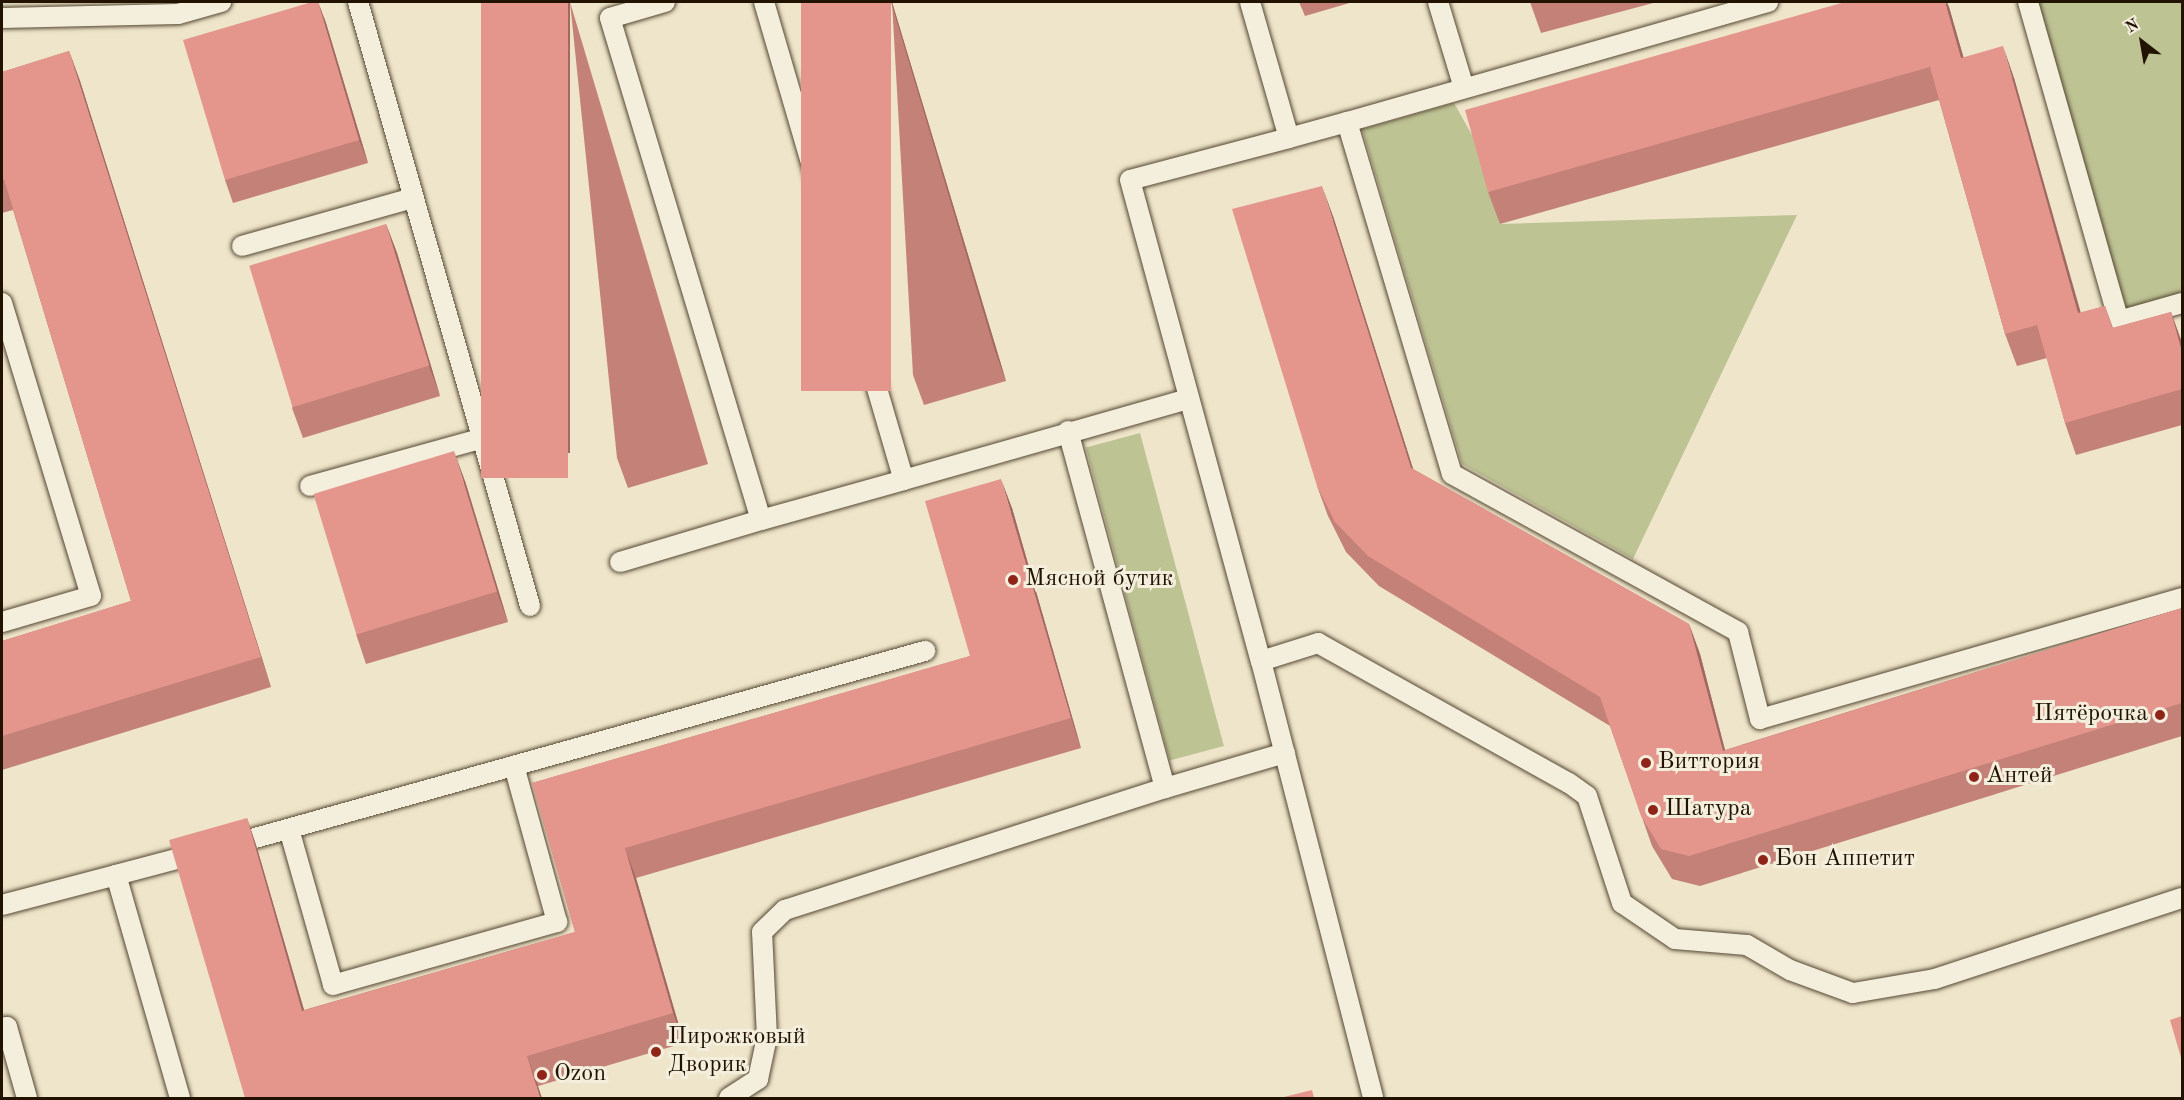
<!DOCTYPE html>
<meta charset="utf-8">
<style>
body{margin:0}
#map{position:relative;width:2184px;height:1100px;overflow:hidden;background:#eee5ca;font-family:"Old Standard TT",serif}
div>[style]{position:absolute}
.green>*{inset:0;background:#bec394;transform-origin:0 0}
.roads{filter:drop-shadow(0 0 2px #554732) drop-shadow(0 0 2px #554732)}
.service>*{height:20px;margin:-10px;padding:0 10px;transform-origin:10px;border-radius:10px;background:#f4eedd}
.wall>*{inset:0;background:#c48178}
.shaded-wall>*{inset:0;background:#a06962;transform-origin:0 0}
.building>*{inset:0;background:#e4968c;transform-origin:0 0}
.dots>*{width:16px;height:16px;translate:-50% -50%;box-sizing:border-box;border:3px solid #f4eedd;border-radius:50%}
span{translate:-50% -50%;white-space:nowrap;text-align:center;line-height:1.15;-webkit-text-stroke:6px #f4eedd;paint-order:stroke}
.poi-label{font-size:24px;color:#221200}
.left{translate:0 -50%;text-align:left}
.right{translate:-100% -50%;text-align:right}
.frame{position:absolute;inset:0;border:3px solid #221200;pointer-events:none}
.north{position:absolute;left:2112px;top:12px;width:60px;height:60px;-webkit-text-stroke:4px #f4eedd;paint-order:stroke;rotate:329deg;font-size:16px;font-weight:700;line-height:24px;text-align:center;color:#221200}
.north::after{content:'';display:block;margin:auto;width:21px;height:27px;background:#221200;clip-path:polygon(50% 0,100% 100%,50% 72%,0 100%)}
</style>
<div id="map">
<div class="green">
<div style="clip-path:polygon(2033px 2px,2182px 2px,2182px 296px,2126px 313px)"></div>
<div style="clip-path:polygon(1454px 103px,1476px 142px,1500px 224px,1797px 215px,1633px 559px,1462px 464px,1362px 129px)"></div>
<div style="left:1140px;top:433px;width:324px;height:56px;rotate:75deg"></div>
</div>
<div class="roads">
<div class="service">
<div style="left:358px;top:2px;width:628px;rotate:74.1deg"></div>
<div style="left:665px;top:2px;width:57px;rotate:163.8deg"></div>
<div style="left:610px;top:18px;width:524px;rotate:73.26deg"></div>
<div style="left:761px;top:520px;width:148px;rotate:-15.6deg"></div>
<div style="left:764px;top:2px;width:498px;rotate:73.7deg"></div>
<div style="left:904px;top:480px;width:295px;rotate:-15.9deg"></div>
<div style="left:1250px;top:2px;width:141px;rotate:74deg"></div>
<div style="left:1289px;top:138px;width:164px;rotate:165.2deg"></div>
<div style="left:1130px;top:180px;width:499px;rotate:74.8deg"></div>
<div style="left:1261px;top:661px;width:451px;rotate:75.6deg"></div>
<div style="left:1438px;top:2px;width:90px;rotate:73.2deg"></div>
<div style="left:2028px;top:2px;width:332px;rotate:74.1deg"></div>
<div style="left:2119px;top:321px;width:66px;rotate:-15.9deg"></div>
<div style="left:2px;top:18px;width:176px;rotate:-1.3deg"></div>
<div style="left:178px;top:14px;width:45px;rotate:-15.6deg"></div>
<div style="left:1347px;top:122px;width:438px;rotate:-15.9deg"></div>
<div style="left:1289px;top:138px;width:60px;rotate:-15.4deg"></div>
<div style="left:1347px;top:122px;width:367px;rotate:73.4deg"></div>
<div style="left:1452px;top:474px;width:327px;rotate:28.9deg"></div>
<div style="left:1738px;top:632px;width:90px;rotate:75.8deg"></div>
<div style="left:1760px;top:719px;width:439px;rotate:-16deg"></div>
<div style="left:242px;top:246px;width:178px;rotate:-15.7deg"></div>
<div style="left:2px;top:303px;width:306px;rotate:73.1deg"></div>
<div style="left:91px;top:596px;width:93px;rotate:163.7deg"></div>
<div style="left:310px;top:486px;width:176px;rotate:-15.5deg"></div>
<div style="left:620px;top:562px;width:147px;rotate:-16.6deg"></div>
<div style="left:1261px;top:661px;width:60px;rotate:-17.5deg"></div>
<div style="left:1318px;top:643px;width:287px;rotate:29.2deg"></div>
<div style="left:1569px;top:783px;width:22px;rotate:36deg"></div>
<div style="left:1587px;top:796px;width:113px;rotate:71.9deg"></div>
<div style="left:1622px;top:903px;width:64px;rotate:34.2deg"></div>
<div style="left:1675px;top:939px;width:72px;rotate:4.8deg"></div>
<div style="left:1747px;top:945px;width:50px;rotate:30.2deg"></div>
<div style="left:1790px;top:970px;width:67px;rotate:20.1deg"></div>
<div style="left:1853px;top:993px;width:83px;rotate:-9.7deg"></div>
<div style="left:1935px;top:979px;width:260px;rotate:-18.2deg"></div>
<div style="left:1165px;top:788px;width:125px;rotate:-16.3deg"></div>
<div style="left:289px;top:829px;width:162px;rotate:74.2deg"></div>
<div style="left:333px;top:985px;width:233px;rotate:-15.7deg"></div>
<div style="left:557px;top:922px;width:162px;rotate:-105.4deg"></div>
<div style="left:230px;top:845px;width:722px;rotate:-15.6deg"></div>
<div style="left:2px;top:905px;width:118px;rotate:-14.7deg"></div>
<div style="left:2px;top:1028px;width:5px;rotate:-11deg"></div>
<div style="left:7px;top:1027px;width:74px;rotate:74.3deg"></div>
<div style="left:180px;top:1098px;width:232px;rotate:-106deg"></div>
<div style="left:116px;top:875px;width:86px;rotate:-14.8deg"></div>
<div style="left:729px;top:1098px;width:35px;rotate:-33deg"></div>
<div style="left:758px;top:1079px;width:43px;rotate:-77.9deg"></div>
<div style="left:767px;top:1037px;width:105px;rotate:-92.7deg"></div>
<div style="left:762px;top:932px;width:32px;rotate:-44deg"></div>
<div style="left:785px;top:910px;width:399px;rotate:-17.8deg"></div>
<div style="left:1165px;top:788px;width:370px;rotate:-105.2deg"></div>
</div>
</div>
<div class="wall">
<div style="clip-path:polygon(318px 2px,326px 23px,368px 163px,233px 203px,225px 180px)"></div>
<div style="clip-path:polygon(570px 2px,708px 464px,628px 488px,617px 458px)"></div>
<div style="clip-path:polygon(892px 2px,1006px 381px,924px 405px,913px 375px)"></div>
<div style="clip-path:polygon(1299px 2px,1353px 2px,1305px 16px)"></div>
<div style="clip-path:polygon(1530px 2px,1657px 2px,1541px 33px)"></div>
<div style="clip-path:polygon(1949px 7px,1963px 57px,2014px 78px,2080px 313px,2105px 306px,2113px 328px,2171px 312px,2182px 343px,2182px 425px,2076px 455px,2065px 423px,2047px 358px,2017px 366px,2005px 334px,1939px 100px,1500px 224px,1488px 192px)"></div>
<div style="clip-path:polygon(69px 51px,80px 81px,271px 687px,2px 770px,2px 641px,131px 601px,13px 210px,2px 213px,2px 72px)"></div>
<div style="clip-path:polygon(1333px 216px,1413px 469px,1689px 624px,1700px 654px,1725px 750px,2182px 608px,2182px 736px,1700px 886px,1672px 879px,1652px 846px,1610px 726px,1379px 586px,1346px 552px,1328px 516px,1317px 486px)"></div>
<div style="clip-path:polygon(386px 224px,397px 253px,440px 396px,303px 438px,292px 408px)"></div>
<div style="clip-path:polygon(465px 481px,508px 622px,366px 664px,356px 634px)"></div>
<div style="clip-path:polygon(1012px 508px,1081px 748px,636px 878px,684px 1043px,538px 1086px,245px 1098px,247px 818px,257px 848px,304px 1010px,575px 932px,532px 783px,970px 656px)"></div>
</div>
<div class="shaded-wall">
<div style="clip-path:polygon(318px 2px,326px 23px,368px 163px,359px 140px)"></div>
<div style="left:568px;top:2px;width:2px;height:451px"></div>
<div style="clip-path:polygon(891px 2px,892px 2px,1006px 381px,995px 351px)"></div>
<div style="clip-path:polygon(1945px 2px,1947px 2px,1949px 7px,1973px 90px,1961px 58px)"></div>
<div style="clip-path:polygon(2003px 46px,2014px 78px,2090px 345px,2078px 313px)"></div>
<div style="clip-path:polygon(69px 51px,80px 81px,271px 687px,261px 657px)"></div>
<div style="clip-path:polygon(1322px 186px,1333px 216px,1422px 497px,1411px 468px)"></div>
<div style="clip-path:polygon(386px 224px,397px 253px,440px 396px,429px 366px)"></div>
<div style="clip-path:polygon(2171px 312px,2182px 343px,2182px 352px)"></div>
<div style="clip-path:polygon(454px 451px,465px 481px,508px 622px,497px 592px)"></div>
<div style="clip-path:polygon(1001px 479px,1012px 508px,1081px 748px,1071px 718px)"></div>
<div style="clip-path:polygon(1689px 624px,1700px 654px,1733px 781px,1723px 751px)"></div>
<div style="clip-path:polygon(247px 818px,257px 848px,313px 1041px,302px 1011px)"></div>
<div style="clip-path:polygon(625px 848px,636px 878px,684px 1043px,673px 1013px)"></div>
<div style="clip-path:polygon(527px 1056px,538px 1086px,542px 1098px,540px 1098px)"></div>
</div>
<div class="building">
<div style="clip-path:polygon(312px 2px,318px 2px,359px 140px,225px 180px,183px 40px)"></div>
<div style="left:481px;top:2px;width:87px;height:476px"></div>
<div style="left:801px;top:2px;width:90px;height:389px"></div>
<div style="clip-path:polygon(1845px 2px,1945px 2px,1961px 58px,2003px 46px,2078px 313px,2105px 306px,2112px 328px,2171px 312px,2182px 352px,2182px 389px,2065px 423px,2037px 325px,2005px 334px,1930px 67px,1488px 192px,1465px 110px)"></div>
<div style="clip-path:polygon(69px 51px,261px 657px,2px 736px,2px 641px,131px 601px,4px 179px,2px 180px,2px 72px)"></div>
<div style="clip-path:polygon(1322px 186px,1411px 468px,1689px 624px,1723px 751px,2182px 608px,2182px 703px,1689px 856px,1661px 849px,1641px 816px,1600px 697px,1368px 556px,1335px 522px,1317px 486px,1232px 209px)"></div>
<div style="left:386px;top:224px;width:148px;height:143px;rotate:73deg"></div>
<div style="left:454px;top:451px;width:147px;height:147px;rotate:73deg"></div>
<div style="clip-path:polygon(1001px 479px,1071px 718px,625px 848px,673px 1013px,527px 1056px,540px 1098px,245px 1098px,169px 840px,247px 818px,302px 1011px,575px 932px,532px 783px,970px 656px,925px 501px)"></div>
<div style="clip-path:polygon(2182px 1016px,2182px 1061px,2170px 1020px)"></div>
<div style="clip-path:polygon(1312px 1090px,1314px 1098px,1280px 1098px)"></div>
</div>
<div class="dots">
<div style="left:1013px;top:580px;background:#8f2418"></div>
<div style="left:2160px;top:715px;background:#8f2418"></div>
<div style="left:1646px;top:763px;background:#8f2418"></div>
<div style="left:1974px;top:777px;background:#8f2418"></div>
<div style="left:1653px;top:810px;background:#8f2418"></div>
<div style="left:1763px;top:860px;background:#8f2418"></div>
<div style="left:656px;top:1052px;background:#8f2418"></div>
<div style="left:542px;top:1075px;background:#8f2418"></div>
</div>
<div class="poi-label">
<span class="left" style="left:1025px;top:580px">Мясной бутик</span>
<span class="right" style="left:2148px;top:715px">Пятёрочка</span>
<span class="left" style="left:1658px;top:763px">Виттория</span>
<span class="left" style="left:1986px;top:777px">Антей</span>
<span class="left" style="left:1665px;top:810px">Шатура</span>
<span class="left" style="left:1775px;top:860px">Бон Аппетит</span>
<span class="left" style="left:668px;top:1052px">Пирожковый<br>Дворик</span>
<span class="left" style="left:554px;top:1075px">Ozon</span>
</div>
<div class="frame"></div>
<div class="north">N</div>
</div>
